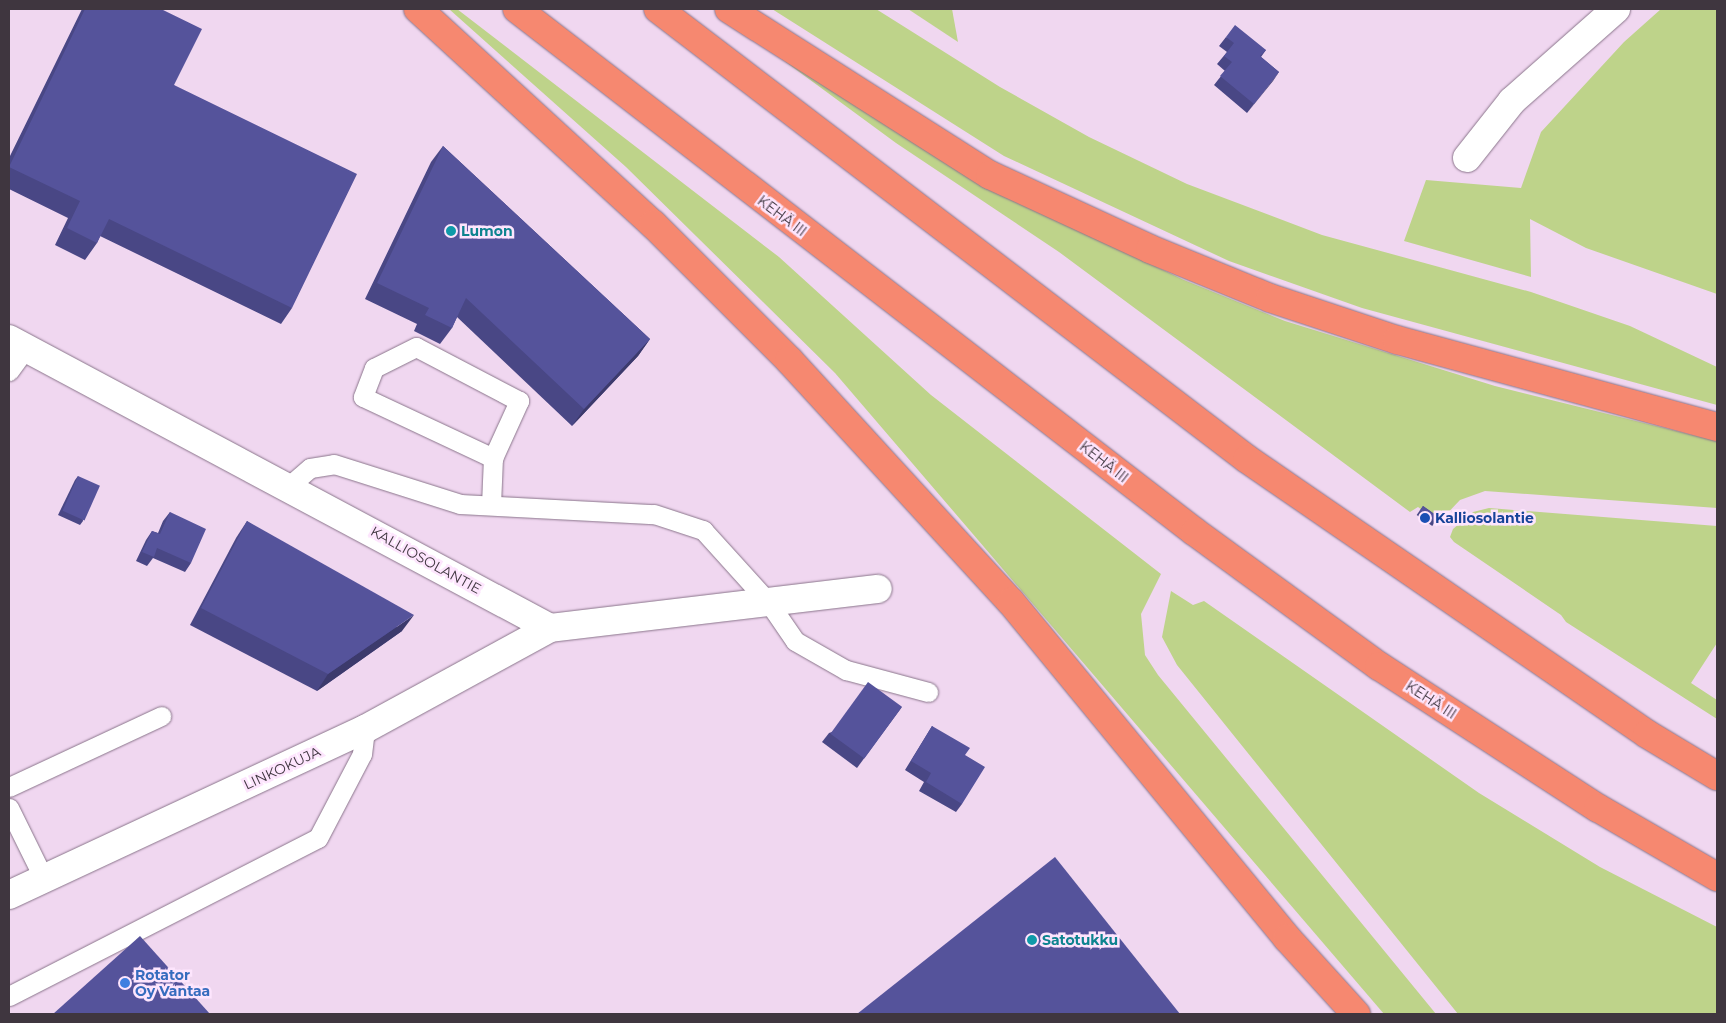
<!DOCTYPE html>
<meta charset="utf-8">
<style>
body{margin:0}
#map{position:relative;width:1726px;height:1023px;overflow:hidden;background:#f0d7f0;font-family:Montserrat,sans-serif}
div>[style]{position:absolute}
.green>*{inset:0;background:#bed38a}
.roads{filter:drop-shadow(0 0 1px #8a758b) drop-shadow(0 0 1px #8a758b)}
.service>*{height:19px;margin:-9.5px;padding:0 9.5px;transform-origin:9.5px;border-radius:9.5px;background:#fff}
.minor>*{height:28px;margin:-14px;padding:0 14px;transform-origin:14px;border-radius:14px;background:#fff}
.trunk>*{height:28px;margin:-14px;padding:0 14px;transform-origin:14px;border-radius:14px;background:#f68870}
.wall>*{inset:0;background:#494785;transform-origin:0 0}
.shaded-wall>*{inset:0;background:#3c3a6c}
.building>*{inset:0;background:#55539b;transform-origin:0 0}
.dots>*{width:14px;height:14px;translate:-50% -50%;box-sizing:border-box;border:2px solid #fde5fd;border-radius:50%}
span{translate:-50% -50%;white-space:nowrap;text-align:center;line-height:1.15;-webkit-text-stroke:5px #fde5fd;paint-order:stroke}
.street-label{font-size:14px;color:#3f363f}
.culture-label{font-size:14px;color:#0d838f;font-weight:700}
.left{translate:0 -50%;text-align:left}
.transit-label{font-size:14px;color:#164399;font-weight:700}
.shop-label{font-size:14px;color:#366cbe;font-weight:700}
.frame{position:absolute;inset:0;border:10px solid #3f363f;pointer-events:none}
</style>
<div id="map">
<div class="green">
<div style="clip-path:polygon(449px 9px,457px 9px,779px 257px,931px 395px,1161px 574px,1141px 614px,1145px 655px,1158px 675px,1436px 1014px,1384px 1014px,835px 373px,626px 167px)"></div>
<div style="clip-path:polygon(772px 9px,876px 9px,1000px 87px,1089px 137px,1187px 184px,1322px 235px,1531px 292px,1630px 326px,1717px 367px,1717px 405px,1362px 308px,1229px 261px,1004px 156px)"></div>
<div style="clip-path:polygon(908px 9px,952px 9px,958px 42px)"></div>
<div style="clip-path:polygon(1661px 9px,1717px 9px,1717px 294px,1586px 248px,1530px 219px,1531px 277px,1404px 241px,1426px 180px,1521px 188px,1541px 132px,1624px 42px)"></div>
<div style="clip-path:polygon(783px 60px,995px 189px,1184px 280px,1285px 321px,1495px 386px,1717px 441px,1717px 508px,1485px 491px,1460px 500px,1439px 522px,1418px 507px,1410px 512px,1059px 252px,896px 143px)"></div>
<div style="clip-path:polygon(1489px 508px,1717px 526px,1717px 643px,1691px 683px,1717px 700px,1717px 719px,1566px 622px,1561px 615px,1454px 542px,1450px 537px,1453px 529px,1473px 512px)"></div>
<div style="clip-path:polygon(1171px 591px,1193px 605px,1204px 601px,1479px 793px,1600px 867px,1717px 927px,1717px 1014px,1458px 1014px,1177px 665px,1162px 637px)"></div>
</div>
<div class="roads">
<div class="service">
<div style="left:9px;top:371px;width:29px;rotate:-54deg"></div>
<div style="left:288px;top:487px;width:29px;rotate:-41deg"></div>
<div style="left:310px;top:468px;width:24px;rotate:-9deg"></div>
<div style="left:334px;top:464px;width:132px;rotate:17.6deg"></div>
<div style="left:460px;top:504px;width:194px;rotate:3deg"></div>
<div style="left:654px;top:514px;width:52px;rotate:18.1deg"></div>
<div style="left:703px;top:530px;width:98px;rotate:47.9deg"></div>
<div style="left:769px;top:603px;width:46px;rotate:55.6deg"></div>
<div style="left:795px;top:641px;width:59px;rotate:29.6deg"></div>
<div style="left:846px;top:670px;width:85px;rotate:15deg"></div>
<div style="left:491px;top:505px;width:47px;rotate:-87.6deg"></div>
<div style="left:493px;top:458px;width:63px;rotate:-65.5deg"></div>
<div style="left:519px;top:401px;width:116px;rotate:-152.3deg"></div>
<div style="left:416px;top:347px;width:47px;rotate:153.4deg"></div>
<div style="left:374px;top:368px;width:31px;rotate:111deg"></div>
<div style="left:363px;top:397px;width:144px;rotate:25.1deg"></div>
<div style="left:9px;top:787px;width:168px;rotate:-25deg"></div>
<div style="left:9px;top:808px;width:79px;rotate:63.8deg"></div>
<div style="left:9px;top:996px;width:347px;rotate:-27.1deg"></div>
<div style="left:318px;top:838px;width:95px;rotate:-62.4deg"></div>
<div style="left:362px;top:754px;width:25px;rotate:-83deg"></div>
</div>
<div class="minor">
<div style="left:1467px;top:158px;width:73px;rotate:-51.7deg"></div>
<div style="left:1512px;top:101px;width:139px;rotate:-41.5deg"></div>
<div style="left:9px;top:339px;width:613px;rotate:28.11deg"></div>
<div style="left:550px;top:628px;width:330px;rotate:-6.8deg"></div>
<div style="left:9px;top:895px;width:393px;rotate:-25deg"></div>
<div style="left:365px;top:729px;width:211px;rotate:-28.6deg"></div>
</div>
<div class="trunk">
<div style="left:418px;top:9px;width:319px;rotate:42.5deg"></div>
<div style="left:653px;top:224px;width:192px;rotate:45deg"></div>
<div style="left:789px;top:360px;width:328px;rotate:47.5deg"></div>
<div style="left:1011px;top:602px;width:435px;rotate:50.6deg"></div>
<div style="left:1287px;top:938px;width:103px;rotate:47.8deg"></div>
<div style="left:517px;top:9px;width:856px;rotate:37.65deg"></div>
<div style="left:1195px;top:532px;width:228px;rotate:36.1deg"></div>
<div style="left:1379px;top:666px;width:261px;rotate:33deg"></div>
<div style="left:1598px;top:808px;width:138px;rotate:30.1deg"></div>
<div style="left:658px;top:9px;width:741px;rotate:37.38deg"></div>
<div style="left:1247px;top:459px;width:485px;rotate:34.5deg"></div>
<div style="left:1647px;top:734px;width:82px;rotate:31deg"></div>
<div style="left:729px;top:9px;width:309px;rotate:32.5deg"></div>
<div style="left:990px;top:175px;width:176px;rotate:24.8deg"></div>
<div style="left:1150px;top:249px;width:130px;rotate:22.2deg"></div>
<div style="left:1270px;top:298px;width:134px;rotate:18.3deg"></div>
<div style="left:1397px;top:340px;width:332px;rotate:15.2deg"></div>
</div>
</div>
<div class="wall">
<div style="clip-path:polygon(82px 9px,161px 9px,174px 85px,292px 308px,281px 324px,100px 236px,97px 243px,85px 260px,55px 245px,68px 218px,9px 189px,9px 158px)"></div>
<div style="clip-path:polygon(1226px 37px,1266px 50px,1261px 57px,1279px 72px,1247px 113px,1214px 85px,1225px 71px,1217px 64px,1227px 52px,1219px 46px)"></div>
<div style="clip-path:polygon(443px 146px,650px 339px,638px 356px,572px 426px,457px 317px,452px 328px,440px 344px,414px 331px,417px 324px,365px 299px,431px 162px)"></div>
<div style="clip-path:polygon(78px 476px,83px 521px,80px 525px,58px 515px,75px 480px)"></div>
<div style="left:1423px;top:506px;width:19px;height:11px;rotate:35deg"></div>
<div style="clip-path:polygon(170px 512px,191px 563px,185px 572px,153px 558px,147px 566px,136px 561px,146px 540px,152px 531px,158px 533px,163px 521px)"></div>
<div style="clip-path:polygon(247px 521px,402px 631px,317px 691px,190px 625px,236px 538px)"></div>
<div style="clip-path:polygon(902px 707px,857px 768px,822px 742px,829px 733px)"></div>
<div style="clip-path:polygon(932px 726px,965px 755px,962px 804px,956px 812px,919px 791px,924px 782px,905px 770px)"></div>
</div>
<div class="shaded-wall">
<div style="clip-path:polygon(1279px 72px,1273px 81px,1247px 113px,1254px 104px)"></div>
<div style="clip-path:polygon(650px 339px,638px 356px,572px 426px,584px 409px)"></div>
<div style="clip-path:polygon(414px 615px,402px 631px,317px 691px,328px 674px)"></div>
</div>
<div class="building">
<div style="clip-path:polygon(85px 9px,161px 9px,202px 29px,174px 85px,357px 174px,292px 308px,109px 219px,97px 243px,67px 228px,80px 201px,9px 167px)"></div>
<div style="clip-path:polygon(1235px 25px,1266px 50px,1260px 56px,1279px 72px,1254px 104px,1220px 76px,1232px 62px,1224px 56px,1234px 43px,1226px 37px)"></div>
<div style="clip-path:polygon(443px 146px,650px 339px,584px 409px,466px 298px,452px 328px,425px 315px,429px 308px,377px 283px)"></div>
<div style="left:78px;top:476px;width:24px;height:38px;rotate:24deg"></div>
<div style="left:1423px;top:506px;width:19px;height:6px;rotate:35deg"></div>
<div style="clip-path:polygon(170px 512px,206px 529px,191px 563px,157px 548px,154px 557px,142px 552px,152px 531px,160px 534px)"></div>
<div style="clip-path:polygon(247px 521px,414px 615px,328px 674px,201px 608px)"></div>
<div style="left:868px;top:682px;width:42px;height:64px;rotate:36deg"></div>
<div style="clip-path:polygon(932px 726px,970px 748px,965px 755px,985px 767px,962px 804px,926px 782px,931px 773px,911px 761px)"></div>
<div style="clip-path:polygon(1055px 857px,1180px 1014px,857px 1014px)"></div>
<div style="clip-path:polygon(140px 936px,210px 1014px,53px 1014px)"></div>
</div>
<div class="dots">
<div style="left:451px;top:231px;background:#0f9aa8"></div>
<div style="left:1425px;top:518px;background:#1a4fb4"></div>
<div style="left:1032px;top:940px;background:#0f9aa8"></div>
<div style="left:125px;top:983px;background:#3f7fe0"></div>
</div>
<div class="street-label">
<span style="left:782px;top:216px;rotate:37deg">KEHÄ III</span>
<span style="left:1104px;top:462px;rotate:38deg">KEHÄ III</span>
<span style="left:426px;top:560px;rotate:29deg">KALLIOSOLANTIE</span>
<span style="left:1431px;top:700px;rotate:33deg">KEHÄ III</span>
<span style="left:282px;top:768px;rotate:-25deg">LINKOKUJA</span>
</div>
<div class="culture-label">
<span class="left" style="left:461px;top:231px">Lumon</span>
<span class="left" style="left:1042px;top:940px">Satotukku</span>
</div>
<div class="transit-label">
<span class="left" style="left:1435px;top:518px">Kalliosolantie</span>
</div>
<div class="shop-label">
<span class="left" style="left:135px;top:983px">Rotator<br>Oy Vantaa</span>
</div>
<div class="frame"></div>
</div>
